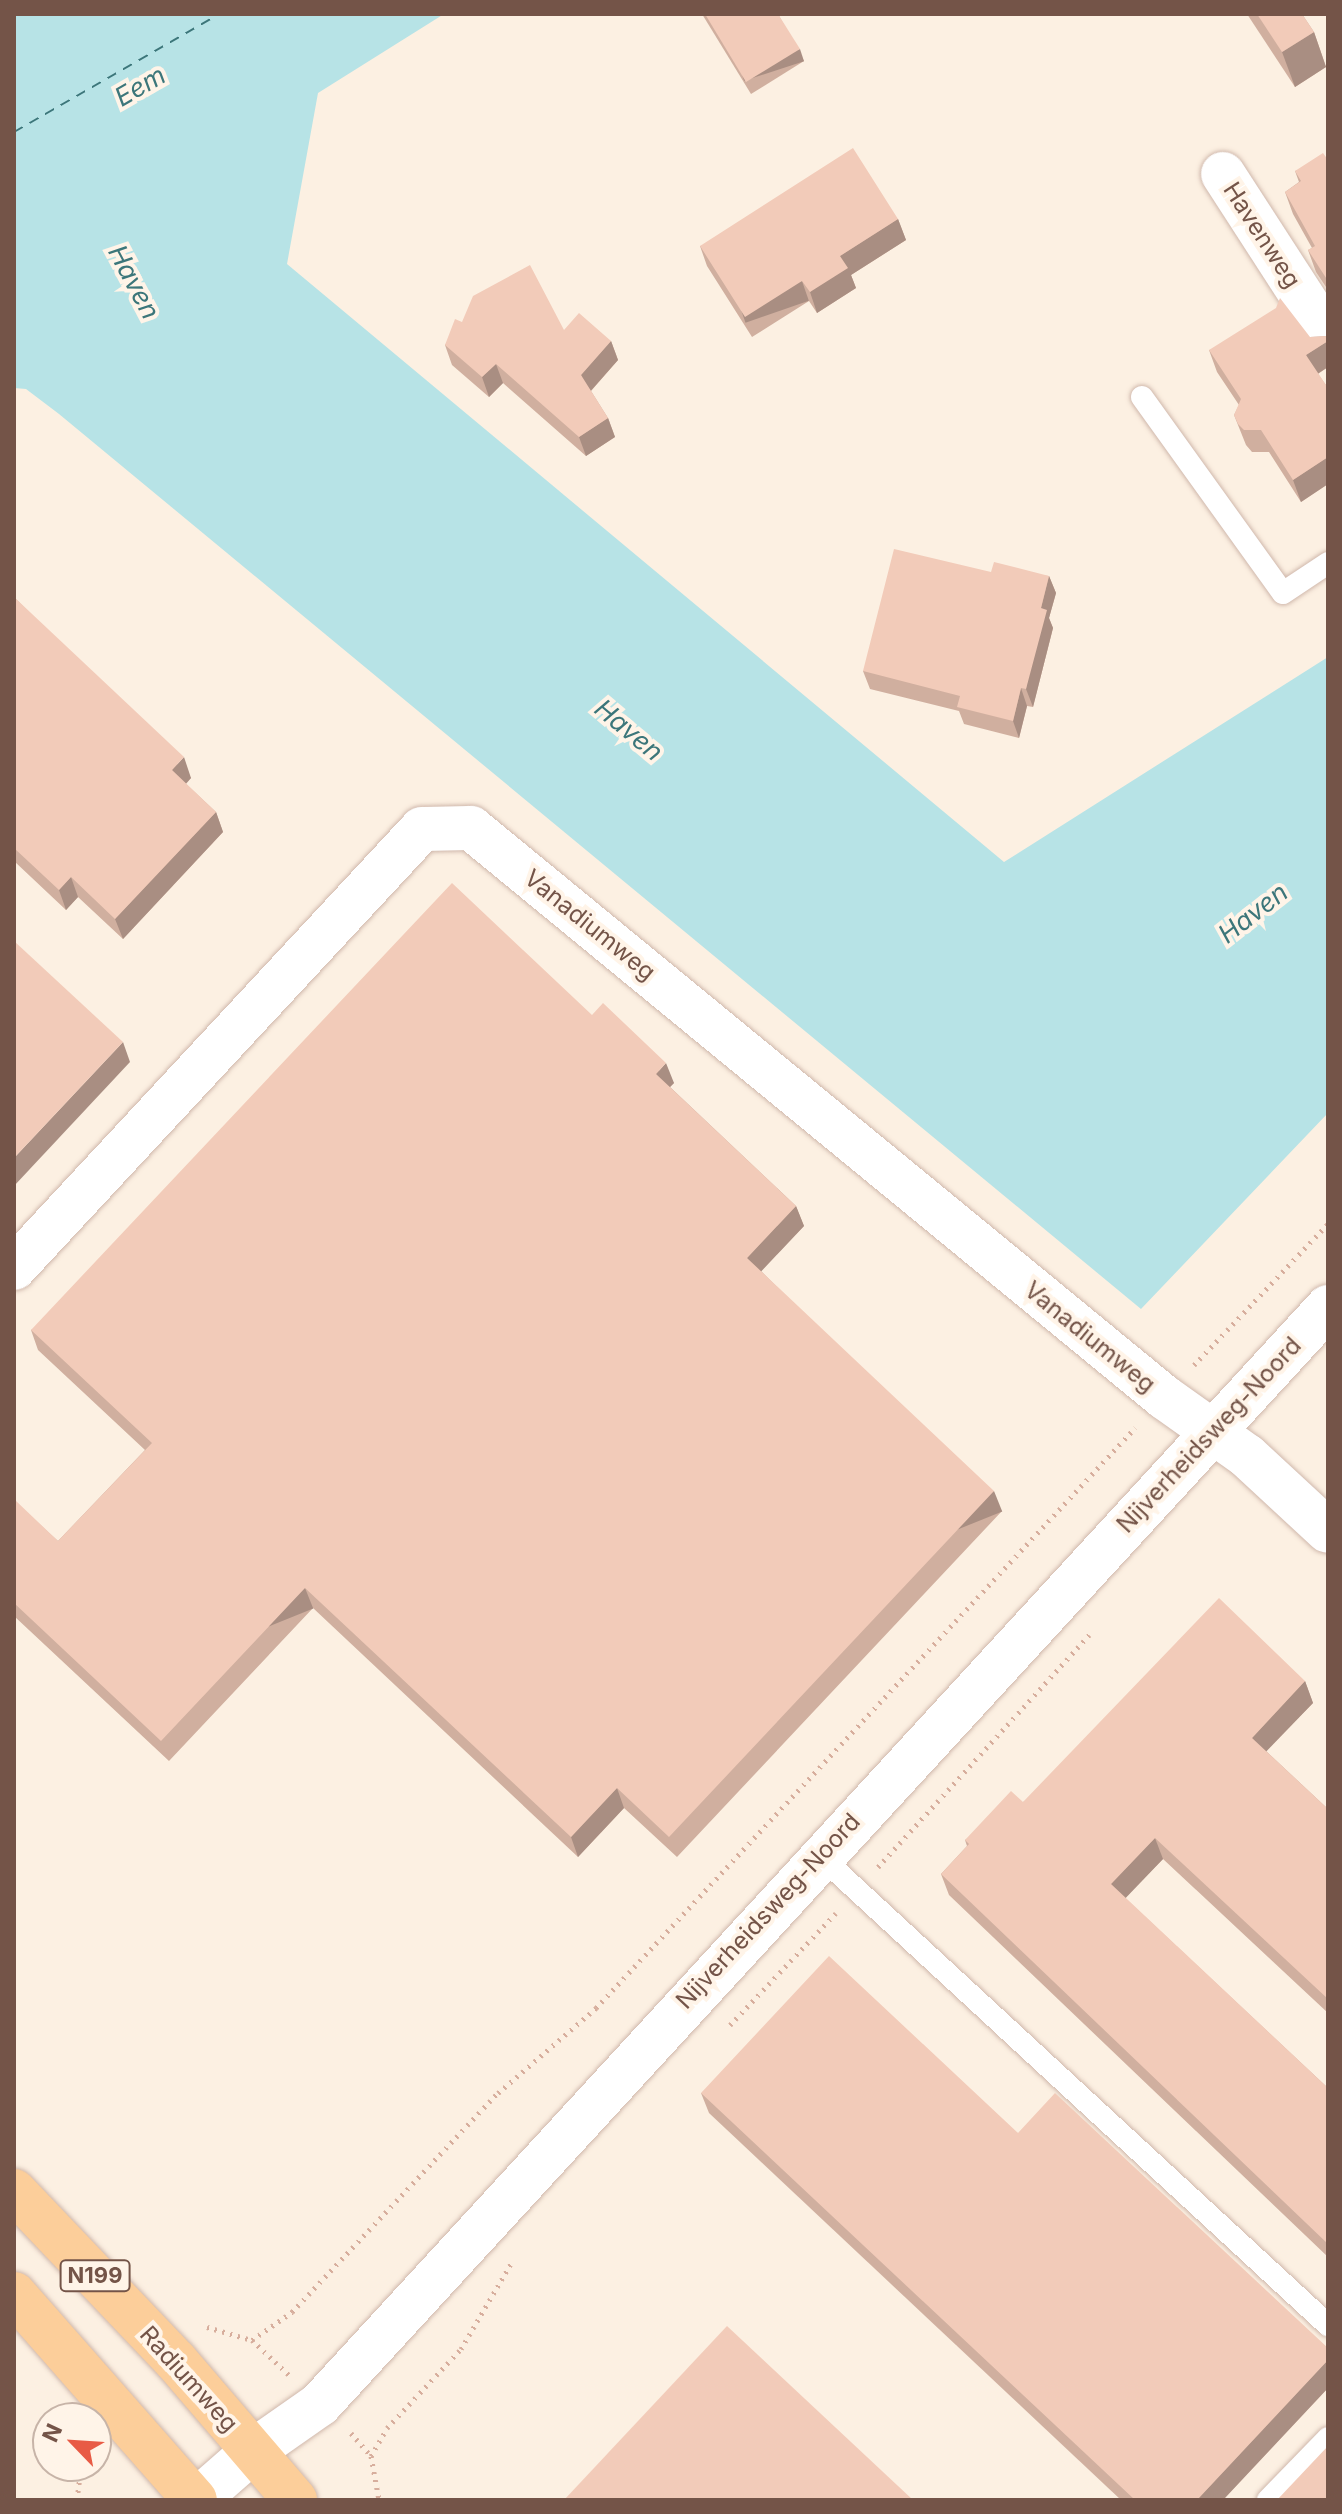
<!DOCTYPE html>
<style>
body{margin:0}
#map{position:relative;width:1342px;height:2514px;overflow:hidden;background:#fcf0e2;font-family:Inter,sans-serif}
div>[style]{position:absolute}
.water>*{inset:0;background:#b7e3e6}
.ferry>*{height:2px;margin-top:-1px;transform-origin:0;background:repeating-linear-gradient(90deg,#3c767a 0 10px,transparent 0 18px)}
.path>*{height:5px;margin-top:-2.5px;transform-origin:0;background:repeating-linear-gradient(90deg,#d7ae9d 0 2px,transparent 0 8px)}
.roads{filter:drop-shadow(0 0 2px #d0b8ac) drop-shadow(0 0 2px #d0b8ac)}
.service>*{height:22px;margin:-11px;padding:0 11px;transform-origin:11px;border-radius:11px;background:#fff}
.minor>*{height:44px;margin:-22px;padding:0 22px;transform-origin:22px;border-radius:22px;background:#fff}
.tertiary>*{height:44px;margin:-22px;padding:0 22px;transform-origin:22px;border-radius:22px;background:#fff}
.primary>*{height:44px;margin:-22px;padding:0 22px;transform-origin:22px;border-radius:22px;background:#fcce9a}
.wall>*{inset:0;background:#d0af9f}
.shaded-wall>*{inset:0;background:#a98e82;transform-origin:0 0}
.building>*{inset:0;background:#f2cbb9}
span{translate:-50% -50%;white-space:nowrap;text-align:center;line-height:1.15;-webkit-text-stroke:8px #fff4e8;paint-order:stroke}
.shield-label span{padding:2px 6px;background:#fff4e8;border:2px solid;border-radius:6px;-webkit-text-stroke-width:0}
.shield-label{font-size:22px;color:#745448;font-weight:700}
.street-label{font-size:24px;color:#745448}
.water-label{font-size:26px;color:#3c767a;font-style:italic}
.frame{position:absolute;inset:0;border:16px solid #745448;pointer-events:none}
.north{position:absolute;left:32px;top:2402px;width:80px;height:80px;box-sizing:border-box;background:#fff4e8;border:2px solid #c7b4a8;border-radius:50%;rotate:295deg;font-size:22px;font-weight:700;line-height:32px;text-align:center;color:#745448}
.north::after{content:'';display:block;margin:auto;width:28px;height:36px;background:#e85b45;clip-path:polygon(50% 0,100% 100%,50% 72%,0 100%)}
</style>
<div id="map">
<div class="water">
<div style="clip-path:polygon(14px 14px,444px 14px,318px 93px,287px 264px,1004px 862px,1328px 657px,1328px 1113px,1141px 1309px,59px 414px,26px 389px,14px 388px)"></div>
</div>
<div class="ferry">
<div style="left:14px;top:132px;width:237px;rotate:-29.9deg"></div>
</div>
<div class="path">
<div style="left:1194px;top:1365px;width:195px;rotate:-46.5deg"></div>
<div style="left:878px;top:1867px;width:314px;rotate:-47.7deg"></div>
<div style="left:730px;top:2025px;width:154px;rotate:-46.6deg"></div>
<div style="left:207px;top:2327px;width:47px;rotate:16.1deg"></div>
<div style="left:252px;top:2340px;width:51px;rotate:43.4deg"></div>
<div style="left:252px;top:2340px;width:49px;rotate:-35deg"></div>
<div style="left:292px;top:2312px;width:301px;rotate:-46.8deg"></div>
<div style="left:498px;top:2093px;width:130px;rotate:-40.9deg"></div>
<div style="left:596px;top:2008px;width:792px;rotate:-47.1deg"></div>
<div style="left:351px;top:2433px;width:30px;rotate:49deg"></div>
<div style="left:371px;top:2456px;width:45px;rotate:79.7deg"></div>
<div style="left:371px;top:2456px;width:32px;rotate:-60deg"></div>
<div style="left:387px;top:2428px;width:108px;rotate:-46.9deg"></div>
<div style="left:461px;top:2349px;width:103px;rotate:-59.7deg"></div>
<div style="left:77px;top:2500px;width:34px;rotate:-83deg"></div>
</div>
<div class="roads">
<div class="service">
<div style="left:1142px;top:397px;width:241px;rotate:54.3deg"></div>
<div style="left:1283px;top:593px;width:54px;rotate:-33.7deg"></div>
<div style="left:819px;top:1855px;width:693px;rotate:42.72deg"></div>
<div style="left:1268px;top:2500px;width:86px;rotate:-45.9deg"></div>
</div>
<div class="minor">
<div style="left:1223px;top:174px;width:193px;rotate:57.1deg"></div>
<div style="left:14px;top:1268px;width:599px;rotate:-47.1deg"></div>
<div style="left:422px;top:829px;width:49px;rotate:-1.2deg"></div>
<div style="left:471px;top:828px;width:897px;rotate:39.39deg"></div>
<div style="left:1164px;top:1397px;width:102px;rotate:35.4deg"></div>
<div style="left:1247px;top:1456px;width:110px;rotate:42.8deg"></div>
</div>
<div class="tertiary">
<div style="left:197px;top:2500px;width:74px;rotate:-41.2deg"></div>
<div style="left:253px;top:2451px;width:82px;rotate:-35deg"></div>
<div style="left:320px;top:2404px;width:1490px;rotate:-47.42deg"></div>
</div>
<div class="primary">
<div style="left:14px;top:2191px;width:235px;rotate:46.4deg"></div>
<div style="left:176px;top:2361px;width:183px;rotate:49.4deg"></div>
<div style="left:14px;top:2294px;width:274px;rotate:48.7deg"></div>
</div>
</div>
<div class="wall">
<div style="clip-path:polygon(702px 14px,778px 14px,804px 61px,751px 94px)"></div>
<div style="clip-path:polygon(1247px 14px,1302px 14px,1314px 32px,1326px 67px,1295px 87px)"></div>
<div style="clip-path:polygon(1328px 160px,1328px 290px,1316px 272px,1308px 250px,1312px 248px,1293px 214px,1285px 192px,1299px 182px,1295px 171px)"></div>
<div style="clip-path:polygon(898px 219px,906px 240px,851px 275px,856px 288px,817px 313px,809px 301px,752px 337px,707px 266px,700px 246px)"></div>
<div style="clip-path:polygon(462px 322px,564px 330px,611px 341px,618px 360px,591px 391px,608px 418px,615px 437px,586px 456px,503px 383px,489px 397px,452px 365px,445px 345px)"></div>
<div style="clip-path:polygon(1328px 336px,1328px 367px,1318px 374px,1328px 388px,1328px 484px,1301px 502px,1269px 452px,1252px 452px,1246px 445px,1234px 415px,1239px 405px,1217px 372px,1209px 350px,1310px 337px)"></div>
<div style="clip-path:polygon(991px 572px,1049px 576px,1056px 593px,1049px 618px,1053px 628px,1033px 707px,1027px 706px,1019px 738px,964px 724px,959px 711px,870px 689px,863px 671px)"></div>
<div style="clip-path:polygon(14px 597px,191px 778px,186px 784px,216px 812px,223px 832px,123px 939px,78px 897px,66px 910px,14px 861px)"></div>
<div style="clip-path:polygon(592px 1015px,674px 1083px,670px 1087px,796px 1206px,804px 1226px,761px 1271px,1002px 1511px,677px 1857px,624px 1808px,578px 1857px,313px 1608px,169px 1761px,14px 1616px,14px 1501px,58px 1541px,145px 1450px,38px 1350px,31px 1330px)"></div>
<div style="clip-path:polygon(1305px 1681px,1313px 1703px,1266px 1751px,1328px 1809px,1328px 2013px,1163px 1859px,1125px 1898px,1328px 2088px,1328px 2257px,949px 1895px,941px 1874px,967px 1846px,965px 1840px,1023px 1802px)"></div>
<div style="clip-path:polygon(701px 2093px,1018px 2133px,1328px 2348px,1328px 2388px,1223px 2500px,1121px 2500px,709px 2113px)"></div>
</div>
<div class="shaded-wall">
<div style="clip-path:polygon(1314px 32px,1326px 67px,1295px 87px,1282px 52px)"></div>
<div style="left:800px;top:49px;width:13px;height:63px;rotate:72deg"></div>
<div style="clip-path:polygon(898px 219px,906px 240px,851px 275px,856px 288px,817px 313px,810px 292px,840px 256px)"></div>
<div style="left:802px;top:281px;width:21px;height:67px;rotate:71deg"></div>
<div style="clip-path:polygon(611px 341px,618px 360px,588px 394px,581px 375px)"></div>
<div style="clip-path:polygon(1328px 341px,1328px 367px,1314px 376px,1306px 355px)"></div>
<div style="clip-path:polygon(496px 364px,503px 383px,489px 397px,482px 377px)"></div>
<div style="clip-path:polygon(608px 418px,615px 437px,586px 456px,579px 437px)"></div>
<div style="clip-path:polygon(1328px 457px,1328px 484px,1301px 502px,1293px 480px)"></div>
<div style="clip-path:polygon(1049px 576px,1056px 593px,1049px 618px,1053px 628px,1033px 707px,1026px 689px,1041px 608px)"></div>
<div style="clip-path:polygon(1021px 688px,1027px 706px,1019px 738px,1013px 721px)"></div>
<div style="clip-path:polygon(184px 757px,191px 778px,179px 791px,172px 770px)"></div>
<div style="clip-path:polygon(216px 812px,223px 832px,123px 939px,115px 919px)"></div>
<div style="clip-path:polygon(71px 877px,78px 897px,66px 910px,59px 890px)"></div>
<div style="clip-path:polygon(123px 1042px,130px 1062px,14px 1186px,14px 1158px)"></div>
<div style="clip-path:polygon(666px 1063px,674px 1083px,663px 1094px,656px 1074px)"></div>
<div style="clip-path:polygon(796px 1206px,804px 1226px,754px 1279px,747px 1258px)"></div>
<div style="left:994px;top:1491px;width:22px;height:475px;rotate:68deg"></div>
<div style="left:305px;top:1588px;width:22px;height:210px;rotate:68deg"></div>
<div style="clip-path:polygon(1305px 1681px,1313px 1703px,1259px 1759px,1252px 1738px)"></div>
<div style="clip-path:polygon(617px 1788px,624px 1808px,578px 1857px,571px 1837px)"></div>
<div style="clip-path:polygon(1155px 1838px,1163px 1859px,1118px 1906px,1111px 1884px)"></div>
<div style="clip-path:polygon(1328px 2360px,1328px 2388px,1223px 2500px,1197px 2500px)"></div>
</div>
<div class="building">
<div style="clip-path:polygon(705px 14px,778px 14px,800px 49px,746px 82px)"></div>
<div style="clip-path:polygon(1257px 14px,1302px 14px,1314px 32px,1282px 52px)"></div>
<div style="clip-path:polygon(853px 148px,898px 219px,840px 256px,848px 268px,810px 292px,802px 281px,745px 317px,700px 246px)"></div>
<div style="clip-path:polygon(1323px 153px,1328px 160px,1328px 281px,1308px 250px,1315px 246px,1285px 192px,1301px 181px,1295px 171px)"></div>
<div style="clip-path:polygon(530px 265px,564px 330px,579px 313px,611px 341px,581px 375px,608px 418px,579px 437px,496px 364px,482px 377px,445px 345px,455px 319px,462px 322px,473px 296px)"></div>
<div style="clip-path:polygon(1280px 298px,1310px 337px,1328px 336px,1328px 341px,1306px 355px,1328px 388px,1328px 457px,1293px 480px,1261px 430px,1244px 430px,1238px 424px,1234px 415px,1241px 399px,1209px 350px,1276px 308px)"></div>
<div style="clip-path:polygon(894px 549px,991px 572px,994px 562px,1049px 576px,1041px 608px,1047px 610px,1026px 689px,1021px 688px,1013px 721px,957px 707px,960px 696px,863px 671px)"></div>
<div style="clip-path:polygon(14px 597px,184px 757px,172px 770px,216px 812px,115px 919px,71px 877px,59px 890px,14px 848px)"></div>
<div style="clip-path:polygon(452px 883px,592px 1015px,603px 1003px,666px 1063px,656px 1074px,796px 1206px,747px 1258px,994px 1491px,669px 1837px,617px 1788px,571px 1837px,305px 1588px,161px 1741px,14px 1603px,14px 1501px,15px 1500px,58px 1541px,152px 1443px,31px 1330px)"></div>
<div style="clip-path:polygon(14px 941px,123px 1042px,14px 1158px)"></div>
<div style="clip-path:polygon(1219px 1598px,1305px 1681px,1252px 1738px,1328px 1809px,1328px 1999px,1155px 1838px,1111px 1884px,1328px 2088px,1328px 2244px,941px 1874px,969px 1844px,965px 1840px,1011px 1791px,1023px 1802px)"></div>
<div style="clip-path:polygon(829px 1956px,1018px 2133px,1055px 2093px,1328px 2348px,1328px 2360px,1197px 2500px,1135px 2500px,701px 2093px)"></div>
<div style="clip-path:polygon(727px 2326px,913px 2500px,564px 2500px)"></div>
<div style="clip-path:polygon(1328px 2446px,1328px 2500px,1277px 2500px)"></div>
</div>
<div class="shield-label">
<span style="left:95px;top:2276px">N199</span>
</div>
<div class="street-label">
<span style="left:1262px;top:235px;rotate:57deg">Havenweg</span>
<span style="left:590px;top:925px;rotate:39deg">Vanadiumweg</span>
<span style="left:1090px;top:1337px;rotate:39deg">Vanadiumweg</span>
<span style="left:1209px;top:1435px;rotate:-47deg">Nijverheidsweg-Noord</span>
<span style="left:768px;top:1911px;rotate:-47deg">Nijverheidsweg-Noord</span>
<span style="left:189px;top:2379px;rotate:48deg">Radiumweg</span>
</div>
<div class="water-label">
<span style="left:140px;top:86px;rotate:-30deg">Eem</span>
<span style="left:134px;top:282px;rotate:62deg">Haven</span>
<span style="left:629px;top:730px;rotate:40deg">Haven</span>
<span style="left:1253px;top:913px;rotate:-38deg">Haven</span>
</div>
<div class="frame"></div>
<div class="north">N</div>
</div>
